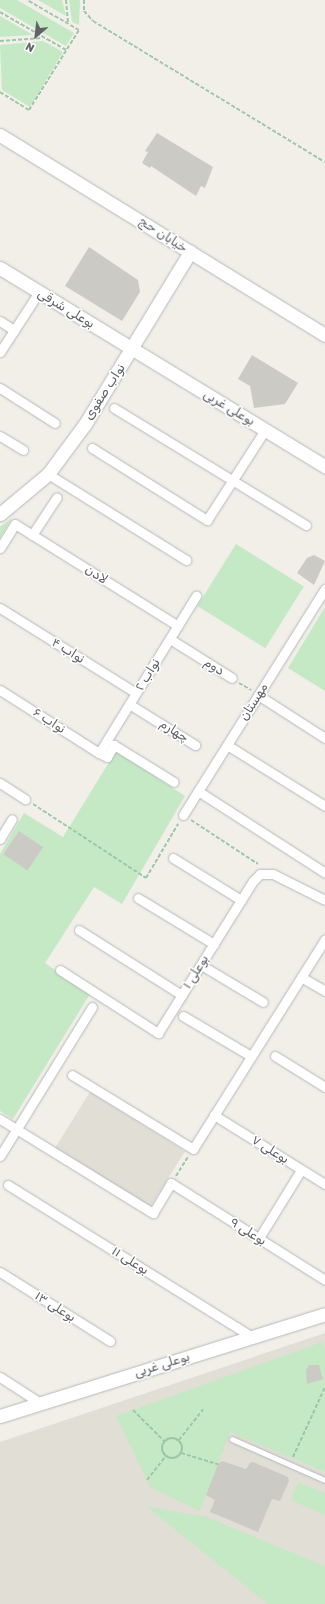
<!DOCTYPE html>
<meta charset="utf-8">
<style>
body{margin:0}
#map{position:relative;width:325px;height:1604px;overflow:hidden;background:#f1efe8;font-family:Rubik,"Noto Sans Arabic",sans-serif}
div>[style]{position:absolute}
.education>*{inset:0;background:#e1ded6;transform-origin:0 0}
.green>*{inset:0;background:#c5e8c5;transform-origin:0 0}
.building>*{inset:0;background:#cccac5;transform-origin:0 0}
.path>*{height:2px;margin-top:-1px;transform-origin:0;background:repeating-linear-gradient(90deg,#9cc7a9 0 4px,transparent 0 6px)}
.path>.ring{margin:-1px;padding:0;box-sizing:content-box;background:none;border:2px solid #9cc7a9;border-radius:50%}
.roads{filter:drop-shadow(0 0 1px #b5b8bc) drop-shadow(0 0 1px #b5b8bc)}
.lane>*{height:4.5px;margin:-2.25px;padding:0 2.25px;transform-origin:2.25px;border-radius:2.25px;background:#fff}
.street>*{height:9px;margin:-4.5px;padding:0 4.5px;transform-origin:4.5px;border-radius:4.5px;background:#fff}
.secondary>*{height:13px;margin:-6.5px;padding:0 6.5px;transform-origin:6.5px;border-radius:6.5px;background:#fff}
span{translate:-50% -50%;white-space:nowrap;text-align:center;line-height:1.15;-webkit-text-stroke:3.5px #fff;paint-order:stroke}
.street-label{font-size:13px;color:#5f6368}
.north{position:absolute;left:16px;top:16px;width:40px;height:40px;-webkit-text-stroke:3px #fff;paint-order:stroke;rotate:208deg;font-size:11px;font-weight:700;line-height:16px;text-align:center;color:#5f6368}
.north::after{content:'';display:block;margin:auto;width:14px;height:18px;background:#5f6368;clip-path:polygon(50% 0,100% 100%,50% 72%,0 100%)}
</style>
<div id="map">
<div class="education">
<div style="left:90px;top:1092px;width:112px;height:66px;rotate:32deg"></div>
<div style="clip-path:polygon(325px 1333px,325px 1604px,0 1604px,0 1442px)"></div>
</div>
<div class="green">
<div style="clip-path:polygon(0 0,17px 0,74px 33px,66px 46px,0 8px)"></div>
<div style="clip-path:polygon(38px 0,62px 0,66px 16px)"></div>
<div style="clip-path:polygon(69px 0,80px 0,79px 25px,72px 22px)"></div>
<div style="clip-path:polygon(0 16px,33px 35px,0 37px)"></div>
<div style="clip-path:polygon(43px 41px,63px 52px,30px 107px,2px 90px,0 45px)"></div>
<div style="clip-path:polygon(12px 518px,0 538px,0 527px)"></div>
<div style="left:236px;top:544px;width:80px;height:73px;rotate:32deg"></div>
<div style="clip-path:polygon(325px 607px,325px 691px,288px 668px)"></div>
<div style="clip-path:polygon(116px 751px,185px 796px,122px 904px,94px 887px,45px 963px,90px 994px,13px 1119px,0 1111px,0 854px,24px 813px,63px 837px)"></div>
<div style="clip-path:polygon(322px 1342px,325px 1350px,325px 1472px,230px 1432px,200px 1511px,150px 1487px,116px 1416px)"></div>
<div style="clip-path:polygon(298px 1482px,325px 1493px,325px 1515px,291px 1500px)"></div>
<div style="clip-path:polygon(147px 1507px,206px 1517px,325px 1566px,325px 1604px,268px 1604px)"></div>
</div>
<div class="building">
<div style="clip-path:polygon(157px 133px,213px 167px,205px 188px,201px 186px,196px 196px,151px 166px,150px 168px,142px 163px,148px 152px,145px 151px)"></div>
<div style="clip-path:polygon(89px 247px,138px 280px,140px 292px,122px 321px,65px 286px)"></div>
<div style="clip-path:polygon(252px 355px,298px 383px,285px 404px,254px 408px,250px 386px,238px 379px)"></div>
<div style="clip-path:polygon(314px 555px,325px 561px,314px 585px,297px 573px,307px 558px)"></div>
<div style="left:19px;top:831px;width:29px;height:28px;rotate:34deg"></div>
<div style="clip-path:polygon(309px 1365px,319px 1365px,323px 1379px,307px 1384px,306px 1370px)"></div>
<div style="clip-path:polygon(222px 1461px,246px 1469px,250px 1463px,253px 1462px,288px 1477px,289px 1481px,280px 1501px,272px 1499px,258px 1532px,210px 1512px,215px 1500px,206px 1495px,218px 1464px)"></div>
</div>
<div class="path">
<div style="left:66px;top:0;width:24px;rotate:85deg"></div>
<div style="left:84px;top:0;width:11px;rotate:90deg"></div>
<div style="left:84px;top:11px;width:13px;rotate:48deg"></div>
<div style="left:93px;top:21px;width:271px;rotate:31.3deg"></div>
<div style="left:0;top:12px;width:76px;rotate:29.9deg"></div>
<div style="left:0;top:41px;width:42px;rotate:-4.1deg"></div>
<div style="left:0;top:92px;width:34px;rotate:32deg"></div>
<div style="left:29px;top:110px;width:94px;rotate:-58deg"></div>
<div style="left:79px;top:30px;width:60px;rotate:-150deg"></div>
<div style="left:239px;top:683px;width:14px;rotate:30deg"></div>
<div style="left:33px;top:804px;width:135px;rotate:33.2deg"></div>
<div style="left:146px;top:878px;width:63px;rotate:-59.3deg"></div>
<div style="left:191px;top:820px;width:80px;rotate:33.3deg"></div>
<div style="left:176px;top:1176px;width:22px;rotate:-58deg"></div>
<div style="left:133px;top:1410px;width:44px;rotate:45deg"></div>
<div class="ring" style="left:162px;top:1438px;width:18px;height:18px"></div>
<div style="left:179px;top:1440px;width:39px;rotate:-52deg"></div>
<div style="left:181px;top:1453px;width:39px;rotate:17deg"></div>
<div style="left:293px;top:1457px;width:77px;rotate:-65.4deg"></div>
<div style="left:147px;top:1480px;width:31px;rotate:-52deg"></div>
</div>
<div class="roads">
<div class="lane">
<div style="left:232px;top:1439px;width:102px;rotate:23.8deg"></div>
</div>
<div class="street">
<div style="left:0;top:321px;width:17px;rotate:33deg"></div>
<div style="left:0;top:352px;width:72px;rotate:-57deg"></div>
<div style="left:0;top:388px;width:65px;rotate:32.5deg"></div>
<div style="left:114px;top:408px;width:225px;rotate:31.4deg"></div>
<div style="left:0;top:436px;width:27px;rotate:31deg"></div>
<div style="left:92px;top:448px;width:136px;rotate:32.1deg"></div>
<div style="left:207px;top:520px;width:107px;rotate:-57.2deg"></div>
<div style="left:48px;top:474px;width:163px;rotate:31.9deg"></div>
<div style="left:32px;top:535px;width:45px;rotate:-56.7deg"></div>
<div style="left:0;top:548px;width:28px;rotate:-58deg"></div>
<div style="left:15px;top:524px;width:192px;rotate:32deg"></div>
<div style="left:0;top:608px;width:160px;rotate:32deg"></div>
<div style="left:170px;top:639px;width:73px;rotate:32.2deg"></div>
<div style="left:0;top:690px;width:117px;rotate:32.5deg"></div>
<div style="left:99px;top:753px;width:9px;rotate:27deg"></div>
<div style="left:107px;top:757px;width:14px;rotate:-60deg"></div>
<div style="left:114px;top:745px;width:70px;rotate:31.7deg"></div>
<div style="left:258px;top:695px;width:80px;rotate:32.7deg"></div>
<div style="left:129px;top:704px;width:78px;rotate:31.8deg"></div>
<div style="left:227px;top:745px;width:115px;rotate:31.9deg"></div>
<div style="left:99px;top:753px;width:185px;rotate:-58.3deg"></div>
<div style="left:0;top:783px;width:30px;rotate:33deg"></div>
<div style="left:198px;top:791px;width:151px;rotate:32.8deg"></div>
<div style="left:183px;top:815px;width:267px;rotate:-57.9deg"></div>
<div style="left:0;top:839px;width:23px;rotate:-59deg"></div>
<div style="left:173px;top:858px;width:80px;rotate:31.7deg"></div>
<div style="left:138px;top:898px;width:89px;rotate:31.2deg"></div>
<div style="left:79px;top:930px;width:122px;rotate:32.3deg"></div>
<div style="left:201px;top:965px;width:72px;rotate:30.8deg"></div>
<div style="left:60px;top:970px;width:117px;rotate:32.7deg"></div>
<div style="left:158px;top:1033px;width:179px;rotate:-58deg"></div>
<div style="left:253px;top:881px;width:10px;rotate:-45deg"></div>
<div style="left:260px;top:874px;width:13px"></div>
<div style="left:273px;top:874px;width:58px;rotate:26.6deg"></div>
<div style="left:301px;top:977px;width:28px;rotate:30deg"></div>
<div style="left:183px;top:1016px;width:79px;rotate:30.5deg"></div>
<div style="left:275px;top:1056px;width:59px;rotate:31.8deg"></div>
<div style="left:72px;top:1075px;width:142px;rotate:31.4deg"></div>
<div style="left:193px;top:1149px;width:248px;rotate:-57.8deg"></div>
<div style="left:214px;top:1115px;width:131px;rotate:31.9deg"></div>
<div style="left:0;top:1119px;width:180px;rotate:31.6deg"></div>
<div style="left:153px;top:1213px;width:35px;rotate:-59deg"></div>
<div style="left:171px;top:1183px;width:182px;rotate:32.2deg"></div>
<div style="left:0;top:1156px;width:175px;rotate:-58.3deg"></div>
<div style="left:8px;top:1185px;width:287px;rotate:31.9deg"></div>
<div style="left:259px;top:1238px;width:80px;rotate:-58.3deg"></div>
<div style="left:0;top:1272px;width:130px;rotate:32.1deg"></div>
<div style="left:0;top:1377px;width:48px;rotate:33deg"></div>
</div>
<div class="secondary">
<div style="left:0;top:135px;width:382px;rotate:31.6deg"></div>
<div style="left:0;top:268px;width:381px;rotate:31.4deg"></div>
<div style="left:0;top:514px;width:62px;rotate:-39.8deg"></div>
<div style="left:48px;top:474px;width:62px;rotate:-53.5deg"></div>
<div style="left:85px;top:424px;width:202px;rotate:-58.6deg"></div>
<div style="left:0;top:1416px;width:341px;rotate:-17.4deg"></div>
</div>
</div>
<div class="street-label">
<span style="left:163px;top:235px;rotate:33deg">خیابان حج</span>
<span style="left:66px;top:309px;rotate:31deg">بوعلی شرقی</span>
<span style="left:105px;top:392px;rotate:-57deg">نواب صفوی</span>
<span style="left:229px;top:408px;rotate:31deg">بوعلی غربی</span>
<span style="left:96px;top:575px;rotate:32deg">لادن</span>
<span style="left:68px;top:651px;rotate:32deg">نواب ۴</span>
<span style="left:214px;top:667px;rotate:33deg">دوم</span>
<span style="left:148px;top:675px;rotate:-58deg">نواب ۲</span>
<span style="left:254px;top:702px;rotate:-58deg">مهستان</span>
<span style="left:49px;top:721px;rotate:33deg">نواب ۶</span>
<span style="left:174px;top:731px;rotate:32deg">چهارم</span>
<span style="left:196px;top:972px;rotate:-58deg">بوعلی ۱</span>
<span style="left:270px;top:1150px;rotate:32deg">بوعلی ۷</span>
<span style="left:248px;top:1232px;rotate:32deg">بوعلی ۹</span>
<span style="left:130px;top:1261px;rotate:32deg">بوعلی ۱۱</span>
<span style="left:55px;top:1307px;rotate:32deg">بوعلی ۱۳</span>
<span style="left:162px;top:1365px;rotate:-17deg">بوعلی غربی</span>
</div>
<div class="north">N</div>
</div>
